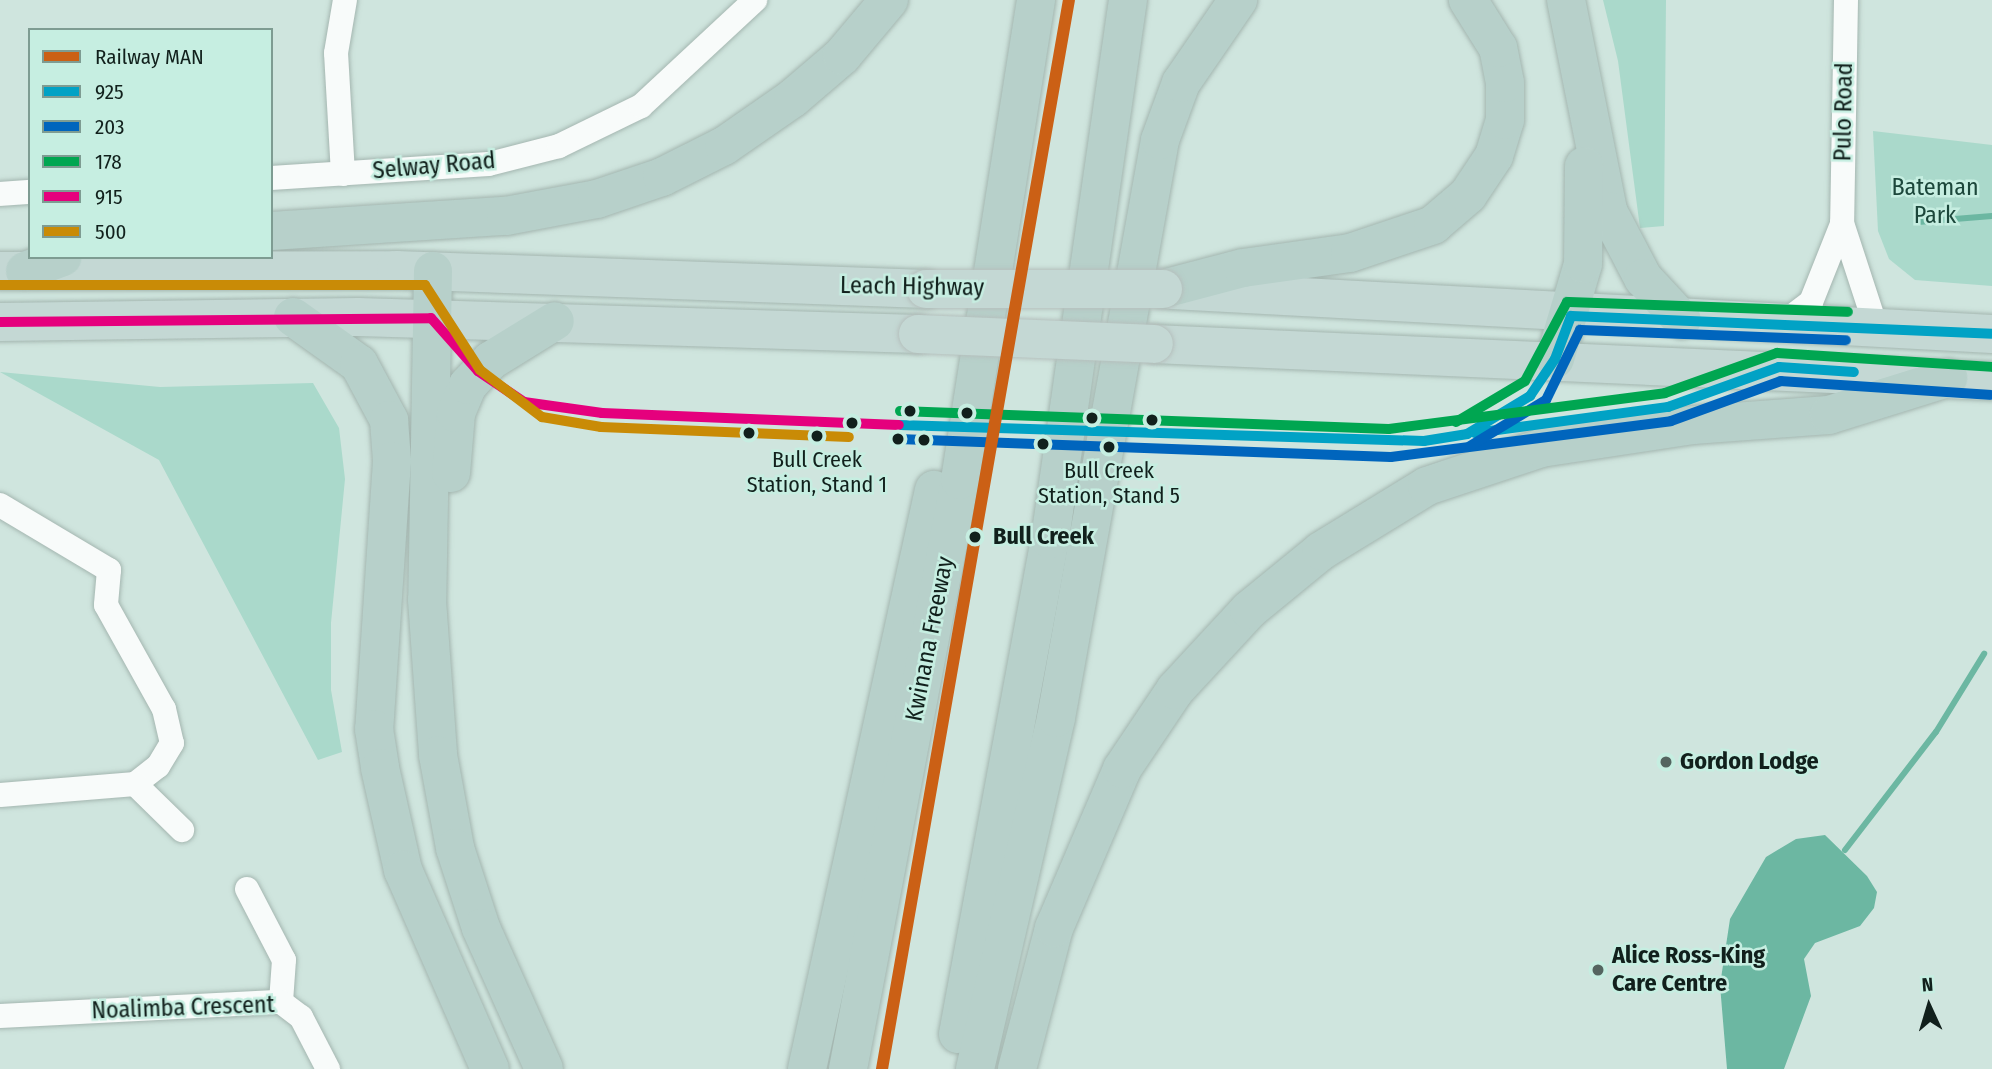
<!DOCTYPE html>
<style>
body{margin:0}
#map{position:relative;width:1992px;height:1069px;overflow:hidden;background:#cfe5de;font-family:"Fira Sans Condensed",sans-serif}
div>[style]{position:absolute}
.green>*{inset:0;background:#aad9cb}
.water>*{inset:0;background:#6cb7a2}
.stream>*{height:6px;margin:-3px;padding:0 3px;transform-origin:3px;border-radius:3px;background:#6cb7a2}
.roads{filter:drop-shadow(0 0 2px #a4b6b0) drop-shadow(0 0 2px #a4b6b0)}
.minor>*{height:24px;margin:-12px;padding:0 12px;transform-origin:12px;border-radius:12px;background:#f8fbfa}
.trunk>*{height:38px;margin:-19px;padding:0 19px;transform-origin:19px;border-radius:19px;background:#c4d8d4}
.motorway>*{height:38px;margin:-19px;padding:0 19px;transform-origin:19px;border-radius:19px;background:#b7d0ca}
.bridges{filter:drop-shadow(0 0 2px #b5c0bd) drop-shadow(0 0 2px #b5c0bd)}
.trunk-bridge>*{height:38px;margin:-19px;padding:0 19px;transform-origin:19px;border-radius:19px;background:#c4d8d4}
.bus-1>*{height:10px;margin:-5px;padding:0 5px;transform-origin:5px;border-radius:5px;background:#01a2c5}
.bus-2>*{height:10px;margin:-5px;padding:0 5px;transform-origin:5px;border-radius:5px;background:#0065bd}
.bus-3>*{height:10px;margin:-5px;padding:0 5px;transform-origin:5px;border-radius:5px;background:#00a651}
.bus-4>*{height:10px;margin:-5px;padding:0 5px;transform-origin:5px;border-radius:5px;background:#e5007d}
.bus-5>*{height:10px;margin:-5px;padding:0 5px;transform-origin:5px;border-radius:5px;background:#c98b06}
.rail-1>*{height:12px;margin:-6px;padding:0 6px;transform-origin:6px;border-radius:6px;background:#cb6015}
.dots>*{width:19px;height:19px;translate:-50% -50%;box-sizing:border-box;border:4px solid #c6eee1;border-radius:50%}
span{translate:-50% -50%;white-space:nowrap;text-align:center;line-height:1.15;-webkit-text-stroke:5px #c6eee1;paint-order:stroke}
.bus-label{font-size:22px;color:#11201c}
.street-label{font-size:24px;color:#11201c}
.park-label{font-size:24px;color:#1c473b}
.stop-label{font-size:24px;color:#11201c;font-weight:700}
.left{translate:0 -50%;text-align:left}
.poi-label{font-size:24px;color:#11201c;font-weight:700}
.legend{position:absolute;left:28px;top:28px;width:245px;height:231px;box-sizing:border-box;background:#c6eee1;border:2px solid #7e9c92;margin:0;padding:9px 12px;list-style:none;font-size:21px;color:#11201c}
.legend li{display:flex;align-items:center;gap:14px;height:35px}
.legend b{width:35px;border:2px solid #7e9c92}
.north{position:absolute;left:1894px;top:971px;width:70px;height:70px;-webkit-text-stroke:5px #c6eee1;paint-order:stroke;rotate:356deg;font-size:19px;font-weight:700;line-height:28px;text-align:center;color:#11201c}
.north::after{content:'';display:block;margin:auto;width:24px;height:32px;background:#11201c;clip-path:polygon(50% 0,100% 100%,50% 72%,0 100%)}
</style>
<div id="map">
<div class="green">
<div style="clip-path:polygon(1603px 0,1666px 0,1664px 226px,1640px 228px,1618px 61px)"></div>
<div style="clip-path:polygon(1873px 131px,1992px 145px,1992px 286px,1915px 280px,1889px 259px,1878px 231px)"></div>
<div style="clip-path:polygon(0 372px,160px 387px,313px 383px,339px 428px,345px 479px,331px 623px,331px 690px,342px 752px,318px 760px,159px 460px)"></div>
</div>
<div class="water">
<div style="clip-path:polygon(1825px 835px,1867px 876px,1877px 892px,1874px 908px,1860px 926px,1815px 943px,1804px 959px,1811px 996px,1784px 1069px,1727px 1069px,1720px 985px,1730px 919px,1766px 857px,1796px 839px)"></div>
</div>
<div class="stream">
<div style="left:1918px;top:222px;width:74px;rotate:-4.6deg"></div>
<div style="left:1845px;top:850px;width:149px;rotate:-52.4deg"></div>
<div style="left:1936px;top:732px;width:92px;rotate:-58.4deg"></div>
</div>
<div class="roads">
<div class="minor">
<div style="left:1846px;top:0;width:223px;rotate:91deg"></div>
<div style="left:1842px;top:223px;width:109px;rotate:71.9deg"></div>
<div style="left:343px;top:174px;width:121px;rotate:-93.3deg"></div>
<div style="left:336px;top:53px;width:54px;rotate:-80.4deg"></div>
<div style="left:271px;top:178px;width:218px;rotate:-3.7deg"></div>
<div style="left:489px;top:164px;width:72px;rotate:-14.4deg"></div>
<div style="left:559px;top:146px;width:91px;rotate:-26deg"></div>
<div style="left:641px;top:106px;width:156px;rotate:-42.9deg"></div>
<div style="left:0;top:194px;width:30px;rotate:-4deg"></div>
<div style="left:1783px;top:323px;width:35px;rotate:-37deg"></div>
<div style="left:1811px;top:302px;width:84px;rotate:-68.3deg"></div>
<div style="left:0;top:505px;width:127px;rotate:30.8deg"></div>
<div style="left:109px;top:570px;width:35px;rotate:95deg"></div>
<div style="left:106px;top:605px;width:119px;rotate:60.9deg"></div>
<div style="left:164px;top:709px;width:35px;rotate:77deg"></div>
<div style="left:172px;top:743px;width:27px;rotate:121deg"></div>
<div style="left:158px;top:766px;width:29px;rotate:142deg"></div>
<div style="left:135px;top:784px;width:135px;rotate:175.3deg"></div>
<div style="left:135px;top:784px;width:66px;rotate:44.4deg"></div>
<div style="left:247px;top:889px;width:80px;rotate:62.5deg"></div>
<div style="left:284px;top:960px;width:42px;rotate:94.1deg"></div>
<div style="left:0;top:1016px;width:281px;rotate:-2.9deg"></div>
<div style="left:281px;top:1002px;width:25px;rotate:37deg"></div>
<div style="left:301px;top:1017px;width:59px;rotate:62.6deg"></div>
</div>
<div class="trunk">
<div style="left:0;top:271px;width:396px;rotate:-0.1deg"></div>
<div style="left:396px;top:270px;width:530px;rotate:2.05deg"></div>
<div style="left:1172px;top:290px;width:821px;rotate:3.07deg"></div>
<div style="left:0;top:322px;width:358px;rotate:-0.8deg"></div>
<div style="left:358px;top:317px;width:560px;rotate:1.74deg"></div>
<div style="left:1154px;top:344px;width:839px;rotate:2.53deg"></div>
</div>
<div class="motorway">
<div style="left:1566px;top:0;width:215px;rotate:78.7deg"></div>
<div style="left:1608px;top:211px;width:76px;rotate:62.4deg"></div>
<div style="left:1643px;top:278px;width:57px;rotate:47.1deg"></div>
<div style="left:271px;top:231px;width:235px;rotate:-3.7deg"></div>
<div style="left:506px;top:216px;width:93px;rotate:-10.6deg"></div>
<div style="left:597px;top:199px;width:69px;rotate:-18.7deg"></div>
<div style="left:662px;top:177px;width:69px;rotate:-26.6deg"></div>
<div style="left:724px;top:146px;width:84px;rotate:-34.8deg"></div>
<div style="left:793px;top:98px;width:65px;rotate:-40.6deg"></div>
<div style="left:842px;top:56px;width:73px;rotate:-50deg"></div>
<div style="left:25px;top:271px;width:40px;rotate:-20.2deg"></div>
<div style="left:433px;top:271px;width:329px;rotate:91deg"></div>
<div style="left:427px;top:600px;width:155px;rotate:85.9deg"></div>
<div style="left:438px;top:755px;width:95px;rotate:79.6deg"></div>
<div style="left:455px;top:848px;width:84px;rotate:72deg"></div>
<div style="left:481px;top:928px;width:154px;rotate:65.9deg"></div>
<div style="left:1163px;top:289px;width:83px;rotate:-14.7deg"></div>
<div style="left:1243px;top:268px;width:108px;rotate:-8deg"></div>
<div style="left:1350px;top:253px;width:88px;rotate:-18.6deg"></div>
<div style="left:1433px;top:225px;width:46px;rotate:-40.6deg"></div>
<div style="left:1468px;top:195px;width:47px;rotate:-56.3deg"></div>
<div style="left:1494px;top:156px;width:38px;rotate:-73deg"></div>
<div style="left:1505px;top:120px;width:37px;rotate:-90deg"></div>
<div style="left:1505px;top:83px;width:36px;rotate:-101deg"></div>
<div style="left:1498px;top:48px;width:57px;rotate:-122deg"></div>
<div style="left:293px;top:317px;width:81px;rotate:35.5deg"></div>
<div style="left:359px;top:364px;width:64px;rotate:61.8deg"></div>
<div style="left:389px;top:420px;width:41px;rotate:85.8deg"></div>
<div style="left:392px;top:461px;width:269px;rotate:93.8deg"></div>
<div style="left:374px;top:729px;width:39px;rotate:81deg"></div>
<div style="left:380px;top:768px;width:105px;rotate:77.3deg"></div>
<div style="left:403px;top:870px;width:217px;rotate:66.4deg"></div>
<div style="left:1555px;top:359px;width:99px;rotate:-73.6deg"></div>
<div style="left:1583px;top:264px;width:98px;rotate:-89.4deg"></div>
<div style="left:451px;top:473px;width:60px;rotate:-85.2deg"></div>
<div style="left:456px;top:413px;width:30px;rotate:-67deg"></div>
<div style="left:468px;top:385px;width:33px;rotate:-47deg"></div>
<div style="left:490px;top:361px;width:76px;rotate:-31.6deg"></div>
<div style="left:958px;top:1034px;width:503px;rotate:-79.47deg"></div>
<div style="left:1050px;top:539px;width:545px;rotate:-81.77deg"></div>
<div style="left:807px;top:1069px;width:593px;rotate:-77.63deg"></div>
<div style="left:848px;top:1069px;width:600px;rotate:-79.23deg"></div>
<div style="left:960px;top:480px;width:486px;rotate:-81deg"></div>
<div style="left:975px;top:1069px;width:360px;rotate:-77deg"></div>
<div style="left:1056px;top:718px;width:587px;rotate:-79.8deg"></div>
<div style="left:1160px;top:140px;width:61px;rotate:-69.8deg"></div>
<div style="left:1181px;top:83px;width:101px;rotate:-55.5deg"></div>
<div style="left:1017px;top:1069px;width:146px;rotate:-75.3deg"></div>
<div style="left:1054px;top:928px;width:173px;rotate:-66.8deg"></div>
<div style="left:1122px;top:769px;width:95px;rotate:-56.1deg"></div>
<div style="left:1175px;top:690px;width:109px;rotate:-47.2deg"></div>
<div style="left:1249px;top:610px;width:93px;rotate:-39.3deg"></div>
<div style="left:1321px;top:551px;width:124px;rotate:-31.5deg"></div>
<div style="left:1427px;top:486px;width:120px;rotate:-18.4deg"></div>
<div style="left:1541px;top:448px;width:154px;rotate:-8.6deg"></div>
<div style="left:1693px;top:425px;width:136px;rotate:-4.2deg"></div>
<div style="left:1829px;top:415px;width:125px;rotate:-17.3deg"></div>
</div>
</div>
<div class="bridges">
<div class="trunk-bridge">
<div style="left:926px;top:289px;width:237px"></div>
<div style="left:918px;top:334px;width:236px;rotate:2.4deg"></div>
</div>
</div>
<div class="bus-1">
<div style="left:899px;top:425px;width:525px;rotate:1.75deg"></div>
<div style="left:1424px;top:441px;width:44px;rotate:-9.2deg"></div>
<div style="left:1467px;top:434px;width:74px;rotate:-31.1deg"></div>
<div style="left:1530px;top:396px;width:45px;rotate:-56deg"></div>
<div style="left:1555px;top:359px;width:46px;rotate:-69.6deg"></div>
<div style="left:1571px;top:316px;width:421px;rotate:2.4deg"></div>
<div style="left:1475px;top:433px;width:195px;rotate:-7.7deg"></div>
<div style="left:1668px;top:407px;width:118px;rotate:-19.8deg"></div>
<div style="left:1779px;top:367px;width:75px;rotate:3.8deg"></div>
</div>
<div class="bus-2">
<div style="left:898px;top:439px;width:493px;rotate:2.1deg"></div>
<div style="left:1391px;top:457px;width:282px;rotate:-7.3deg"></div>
<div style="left:1671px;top:421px;width:117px;rotate:-20deg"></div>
<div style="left:1781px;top:381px;width:210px;rotate:3.8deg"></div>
<div style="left:1470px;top:446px;width:89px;rotate:-31.2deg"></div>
<div style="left:1546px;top:400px;width:78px;rotate:-64.1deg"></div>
<div style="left:1580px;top:330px;width:266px;rotate:2.2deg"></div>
</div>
<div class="bus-3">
<div style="left:900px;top:411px;width:489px;rotate:2.1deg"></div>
<div style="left:1389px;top:429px;width:278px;rotate:-7.4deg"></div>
<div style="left:1665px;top:393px;width:119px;rotate:-19.7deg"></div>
<div style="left:1777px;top:353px;width:215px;rotate:3.7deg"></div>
<div style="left:1456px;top:422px;width:80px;rotate:-30.7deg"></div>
<div style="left:1525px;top:381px;width:89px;rotate:-62deg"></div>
<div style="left:1567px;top:302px;width:281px;rotate:2deg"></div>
</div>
<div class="bus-4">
<div style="left:0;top:322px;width:431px;rotate:-0.5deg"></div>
<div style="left:431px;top:318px;width:71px;rotate:48.4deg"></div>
<div style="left:478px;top:371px;width:55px;rotate:34deg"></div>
<div style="left:524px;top:402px;width:79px;rotate:8deg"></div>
<div style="left:602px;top:413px;width:297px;rotate:2.3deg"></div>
</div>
<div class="bus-5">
<div style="left:0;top:285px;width:425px"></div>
<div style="left:425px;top:285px;width:101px;rotate:57.1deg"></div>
<div style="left:480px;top:370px;width:78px;rotate:37.2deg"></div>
<div style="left:542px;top:417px;width:60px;rotate:9.6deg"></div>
<div style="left:601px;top:427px;width:248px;rotate:2.3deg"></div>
</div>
<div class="rail-1">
<div style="left:882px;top:1069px;width:1085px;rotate:-80.08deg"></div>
</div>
<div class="dots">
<div style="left:910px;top:411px;background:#11201c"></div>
<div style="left:967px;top:413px;background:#11201c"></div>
<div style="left:1092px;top:418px;background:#11201c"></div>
<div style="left:1152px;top:420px;background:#11201c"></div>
<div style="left:852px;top:423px;background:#11201c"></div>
<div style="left:749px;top:433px;background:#11201c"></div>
<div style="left:817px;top:436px;background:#11201c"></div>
<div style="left:898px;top:439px;background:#11201c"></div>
<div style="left:924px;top:440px;background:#11201c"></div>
<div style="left:1043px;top:444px;background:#11201c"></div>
<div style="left:1109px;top:447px;background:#11201c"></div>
<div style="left:975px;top:537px;background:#11201c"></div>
<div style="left:1666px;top:762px;background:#546560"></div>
<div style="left:1598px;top:970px;background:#546560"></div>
</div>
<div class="bus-label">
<span style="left:817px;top:472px">Bull Creek<br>Station, Stand 1</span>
<span style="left:1109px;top:483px">Bull Creek<br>Station, Stand 5</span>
</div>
<div class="street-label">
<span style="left:1844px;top:112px;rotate:-89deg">Pulo Road</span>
<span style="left:434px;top:166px;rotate:-5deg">Selway Road</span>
<span style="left:912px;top:287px;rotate:1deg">Leach Highway</span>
<span style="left:930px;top:639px;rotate:-79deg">Kwinana Freeway</span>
<span style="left:183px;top:1008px;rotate:-2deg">Noalimba Crescent</span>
</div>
<div class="park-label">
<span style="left:1935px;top:202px">Bateman<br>Park</span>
</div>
<div class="stop-label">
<span class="left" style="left:993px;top:537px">Bull Creek</span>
</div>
<div class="poi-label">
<span class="left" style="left:1680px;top:762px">Gordon Lodge</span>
<span class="left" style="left:1612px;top:970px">Alice Ross-King<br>Care Centre</span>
</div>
<ul class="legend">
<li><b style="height:9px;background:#cb6015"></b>Railway MAN</li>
<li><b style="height:9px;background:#01a2c5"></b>925</li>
<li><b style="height:9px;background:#0065bd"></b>203</li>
<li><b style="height:9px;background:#00a651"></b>178</li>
<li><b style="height:9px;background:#e5007d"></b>915</li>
<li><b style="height:9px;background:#c98b06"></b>500</li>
</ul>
<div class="north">N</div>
</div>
